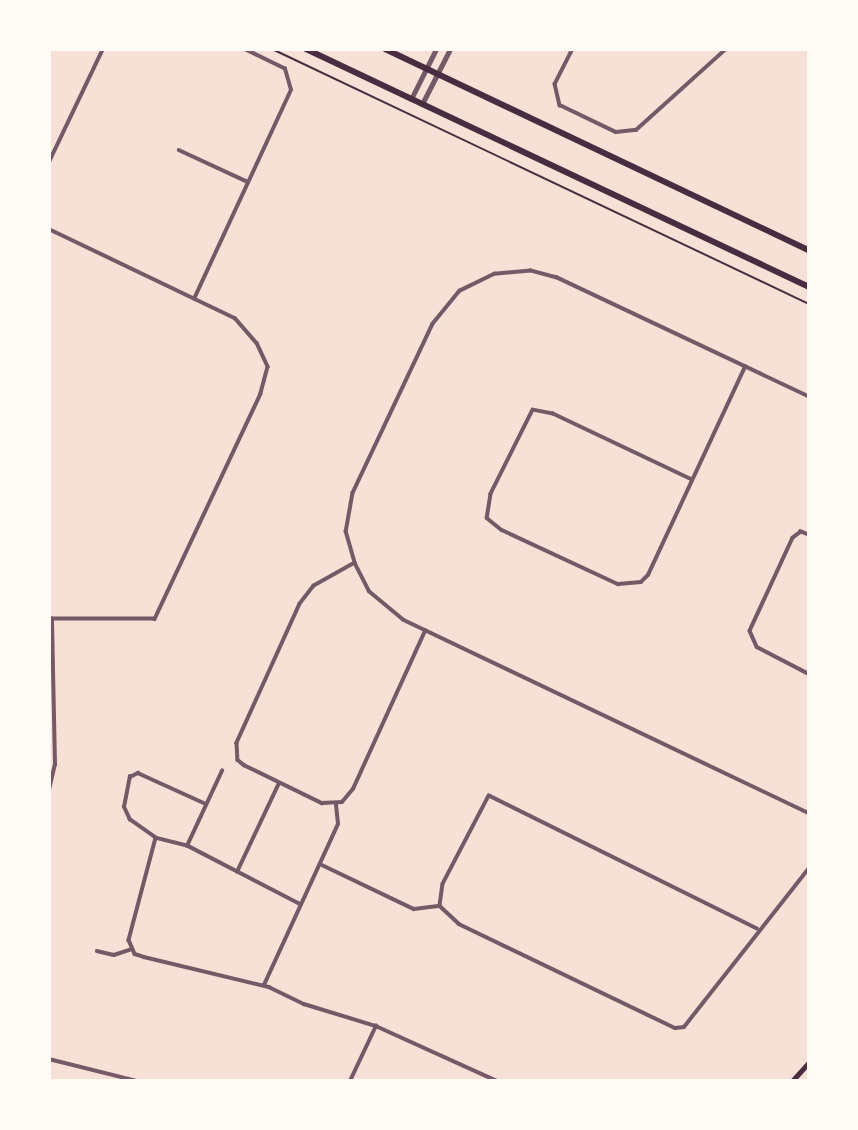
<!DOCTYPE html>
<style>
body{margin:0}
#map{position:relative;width:858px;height:1130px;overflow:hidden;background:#f7e1d7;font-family:Montserrat,sans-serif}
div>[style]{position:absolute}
.path>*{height:2px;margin:-1px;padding:0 1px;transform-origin:1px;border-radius:1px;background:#4a2c40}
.minor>*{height:3.5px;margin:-1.75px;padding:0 1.75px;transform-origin:1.75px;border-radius:1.75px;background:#755966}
.tertiary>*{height:5px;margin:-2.5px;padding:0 2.5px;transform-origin:2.5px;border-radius:2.5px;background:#755966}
.secondary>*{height:5px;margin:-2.5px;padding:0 2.5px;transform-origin:2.5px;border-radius:2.5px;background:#4a2c40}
.primary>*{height:6px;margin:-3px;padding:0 3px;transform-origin:3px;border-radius:3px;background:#4a2c40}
span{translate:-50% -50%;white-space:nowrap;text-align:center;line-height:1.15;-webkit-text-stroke:5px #fffaf5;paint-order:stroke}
.frame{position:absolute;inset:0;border:51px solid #fffaf5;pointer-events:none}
</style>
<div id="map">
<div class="path">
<div style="left:272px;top:49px;width:594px;rotate:25.4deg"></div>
</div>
<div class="minor">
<div style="left:573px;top:49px;width:39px;rotate:117deg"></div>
<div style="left:555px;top:84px;width:22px;rotate:77deg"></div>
<div style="left:560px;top:105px;width:62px;rotate:25.7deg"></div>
<div style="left:616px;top:132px;width:20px;rotate:-6deg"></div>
<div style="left:636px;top:130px;width:121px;rotate:-42deg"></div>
<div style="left:179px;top:150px;width:76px;rotate:24.9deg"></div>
<div style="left:49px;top:162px;width:125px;rotate:-64.5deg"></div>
<div style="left:49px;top:229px;width:206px;rotate:25.6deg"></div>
<div style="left:235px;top:318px;width:33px;rotate:49deg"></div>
<div style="left:257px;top:343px;width:26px;rotate:65deg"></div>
<div style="left:268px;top:367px;width:28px;rotate:105deg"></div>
<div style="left:261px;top:394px;width:249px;rotate:115.2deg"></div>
<div style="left:155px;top:619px;width:106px;rotate:180deg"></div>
<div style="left:194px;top:299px;width:230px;rotate:-65.1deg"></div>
<div style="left:291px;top:90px;width:22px;rotate:-106deg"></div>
<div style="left:285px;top:69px;width:46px;rotate:-154deg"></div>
<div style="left:809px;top:397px;width:279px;rotate:-154.7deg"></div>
<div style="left:557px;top:278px;width:27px;rotate:-165deg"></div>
<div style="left:531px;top:271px;width:36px;rotate:175deg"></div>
<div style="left:495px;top:274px;width:39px;rotate:154deg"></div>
<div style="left:460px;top:291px;width:43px;rotate:129.3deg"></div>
<div style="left:433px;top:324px;width:187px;rotate:115.3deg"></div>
<div style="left:353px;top:493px;width:39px;rotate:100deg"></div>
<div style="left:346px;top:531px;width:33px;rotate:74deg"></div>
<div style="left:355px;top:563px;width:31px;rotate:63deg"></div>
<div style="left:369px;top:591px;width:45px;rotate:39.6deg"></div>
<div style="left:404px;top:620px;width:449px;rotate:25.5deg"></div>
<div style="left:692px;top:480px;width:154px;rotate:-154.6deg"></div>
<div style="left:553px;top:414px;width:20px;rotate:-169deg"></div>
<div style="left:533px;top:410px;width:94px;rotate:116.6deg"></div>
<div style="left:491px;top:494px;width:24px;rotate:99deg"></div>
<div style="left:487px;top:518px;width:19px;rotate:39deg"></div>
<div style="left:502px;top:530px;width:128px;rotate:25deg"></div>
<div style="left:618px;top:584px;width:23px;rotate:-5deg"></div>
<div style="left:641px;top:582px;width:10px;rotate:-45deg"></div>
<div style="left:648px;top:575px;width:230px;rotate:-65deg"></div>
<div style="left:809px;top:535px;width:9px;rotate:-159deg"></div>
<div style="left:801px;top:532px;width:10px;rotate:143deg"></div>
<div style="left:793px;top:538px;width:102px;rotate:114.8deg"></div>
<div style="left:750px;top:631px;width:17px;rotate:66deg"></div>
<div style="left:757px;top:647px;width:59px;rotate:27.4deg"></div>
<div style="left:355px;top:563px;width:47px;rotate:150.7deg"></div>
<div style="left:314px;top:586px;width:23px;rotate:128deg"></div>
<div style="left:300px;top:604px;width:153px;rotate:114.4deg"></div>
<div style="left:237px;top:743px;width:17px;rotate:87deg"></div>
<div style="left:238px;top:760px;width:8px;rotate:40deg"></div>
<div style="left:244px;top:765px;width:87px;rotate:26deg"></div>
<div style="left:322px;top:803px;width:20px;rotate:-3deg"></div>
<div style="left:342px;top:802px;width:17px;rotate:-50deg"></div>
<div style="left:353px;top:789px;width:174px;rotate:-65.5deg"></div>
<div style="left:49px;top:790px;width:26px;rotate:-77deg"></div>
<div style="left:55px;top:765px;width:146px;rotate:-91.2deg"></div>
<div style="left:156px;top:838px;width:32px;rotate:-145deg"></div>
<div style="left:130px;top:820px;width:14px;rotate:-115deg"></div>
<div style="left:124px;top:807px;width:31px;rotate:-79deg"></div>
<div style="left:130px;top:777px;width:9px;rotate:-27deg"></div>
<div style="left:138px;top:773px;width:75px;rotate:24.5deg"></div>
<div style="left:187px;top:846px;width:83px;rotate:-65deg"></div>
<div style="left:320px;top:864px;width:104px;rotate:25.6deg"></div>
<div style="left:414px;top:909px;width:26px;rotate:-7deg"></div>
<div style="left:237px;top:872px;width:98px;rotate:-64.7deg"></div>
<div style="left:301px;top:905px;width:128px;rotate:-152.6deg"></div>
<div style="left:187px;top:846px;width:32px;rotate:-166deg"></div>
<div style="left:156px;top:838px;width:106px;rotate:104.8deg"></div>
<div style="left:129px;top:940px;width:15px;rotate:67deg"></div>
<div style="left:135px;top:954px;width:9px;rotate:18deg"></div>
<div style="left:144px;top:957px;width:129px;rotate:13.5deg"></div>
<div style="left:269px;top:987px;width:39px;rotate:26deg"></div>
<div style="left:304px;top:1004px;width:75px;rotate:17deg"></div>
<div style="left:757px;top:929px;width:299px;rotate:-153.6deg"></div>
<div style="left:489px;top:796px;width:99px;rotate:117.6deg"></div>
<div style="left:443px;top:884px;width:22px;rotate:98deg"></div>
<div style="left:440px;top:906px;width:26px;rotate:43deg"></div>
<div style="left:459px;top:924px;width:240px;rotate:25.7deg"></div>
<div style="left:675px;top:1028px;width:9px;rotate:-6deg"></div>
<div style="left:684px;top:1027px;width:202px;rotate:-51.8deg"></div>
<div style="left:97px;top:951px;width:17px;rotate:13deg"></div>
<div style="left:114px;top:955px;width:19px;rotate:-18deg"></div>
<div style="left:264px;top:985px;width:177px;rotate:-65.3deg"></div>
<div style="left:338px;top:824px;width:20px;rotate:-96deg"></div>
<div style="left:49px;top:1059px;width:91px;rotate:14deg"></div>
<div style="left:350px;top:1081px;width:61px;rotate:-64.7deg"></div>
<div style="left:376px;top:1026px;width:133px;rotate:24.4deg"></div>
</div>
<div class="tertiary">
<div style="left:411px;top:99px;width:56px;rotate:-63.4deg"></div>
<div style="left:422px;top:104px;width:62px;rotate:-63deg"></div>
</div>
<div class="secondary">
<div style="left:792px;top:1081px;width:25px;rotate:-48deg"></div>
<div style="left:807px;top:1081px;width:3px;rotate:-45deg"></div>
</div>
<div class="primary">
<div style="left:306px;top:49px;width:556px;rotate:25.32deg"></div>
<div style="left:385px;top:49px;width:469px;rotate:25.4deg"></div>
</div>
<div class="frame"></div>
</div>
